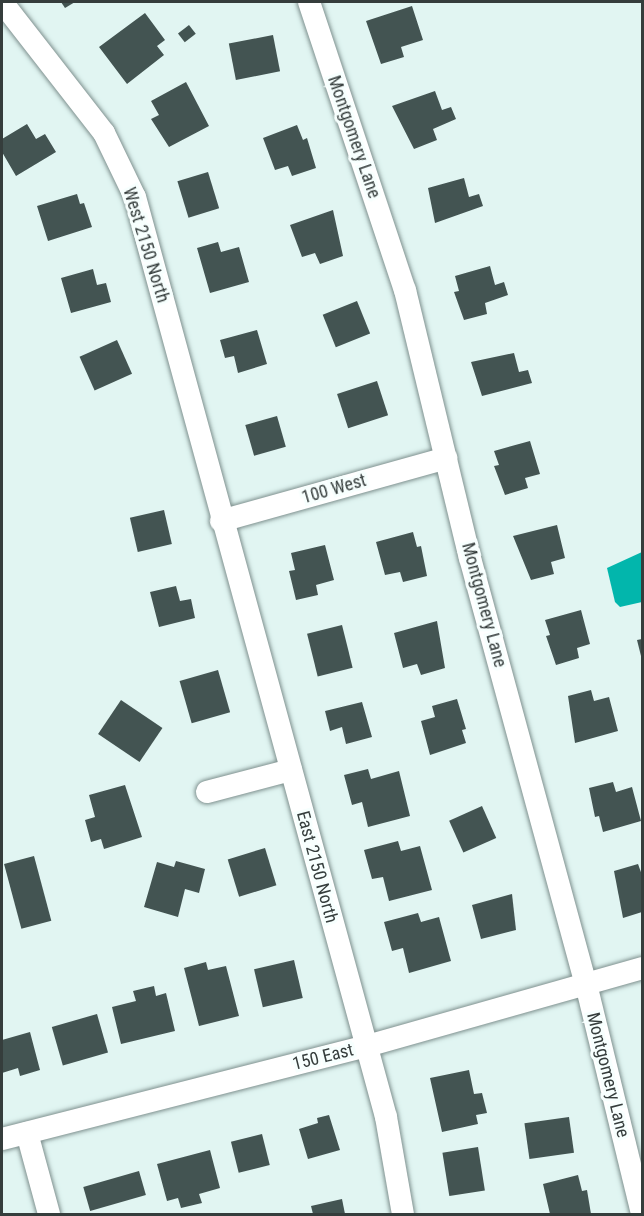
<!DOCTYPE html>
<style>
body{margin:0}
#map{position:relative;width:644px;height:1216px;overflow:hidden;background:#e1f5f2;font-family:"Roboto Condensed",sans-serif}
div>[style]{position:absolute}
.water>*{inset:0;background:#02b6ac}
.building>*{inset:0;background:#435452;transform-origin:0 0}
.roads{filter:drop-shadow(0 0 2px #7f918f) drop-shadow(0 0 2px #7f918f)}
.street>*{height:22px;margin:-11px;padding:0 11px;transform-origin:11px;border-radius:11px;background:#fff}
span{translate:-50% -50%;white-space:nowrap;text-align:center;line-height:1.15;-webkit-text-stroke:6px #f7fffe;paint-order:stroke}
.street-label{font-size:18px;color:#353d3c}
.frame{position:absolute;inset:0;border:3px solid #353d3c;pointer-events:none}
</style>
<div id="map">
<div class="water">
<div style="clip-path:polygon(642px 552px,642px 602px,620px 607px,615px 602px,607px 568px)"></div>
</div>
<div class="building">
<div style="clip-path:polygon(61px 2px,75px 2px,65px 8px)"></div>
<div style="clip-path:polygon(412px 6px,423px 40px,401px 47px,404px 57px,381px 64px,366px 21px)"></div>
<div style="clip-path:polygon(145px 13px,165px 40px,157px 46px,164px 55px,127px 84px,99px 47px)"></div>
<div style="left:189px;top:25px;width:11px;height:14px;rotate:52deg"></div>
<div style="left:273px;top:35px;width:37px;height:45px;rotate:79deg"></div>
<div style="clip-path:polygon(186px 82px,209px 126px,169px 147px,151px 119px,159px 115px,151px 101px)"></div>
<div style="clip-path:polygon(435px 91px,442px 110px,451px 107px,456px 119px,433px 129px,437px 140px,414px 149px,392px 106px)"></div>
<div style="clip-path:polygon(27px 124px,36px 139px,45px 134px,56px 152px,16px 176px,2px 152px,2px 139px)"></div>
<div style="clip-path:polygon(297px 125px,303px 140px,307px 138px,316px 168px,292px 176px,288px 166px,275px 170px,263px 138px)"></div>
<div style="left:208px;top:172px;width:38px;height:32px;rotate:73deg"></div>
<div style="clip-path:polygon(464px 178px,469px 197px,479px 194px,483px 206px,435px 223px,428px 188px)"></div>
<div style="clip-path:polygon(77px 194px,80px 204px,84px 203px,92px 227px,48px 241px,37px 206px)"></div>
<div style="clip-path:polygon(333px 210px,343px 256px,320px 264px,315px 253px,302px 257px,290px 225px)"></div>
<div style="clip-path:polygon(218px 242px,221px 252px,239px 247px,249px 282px,210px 293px,197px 248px)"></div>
<div style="clip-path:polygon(490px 266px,495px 285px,504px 282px,508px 295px,485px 303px,487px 314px,464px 320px,454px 292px,459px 291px,455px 276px)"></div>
<div style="clip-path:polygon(93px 269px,97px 285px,106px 283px,111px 302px,71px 313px,61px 278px)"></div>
<div style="left:357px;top:301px;width:35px;height:37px;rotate:68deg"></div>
<div style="clip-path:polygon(257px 330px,267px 364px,238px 373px,234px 356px,225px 358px,220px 340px)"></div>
<div style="left:117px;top:340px;width:37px;height:41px;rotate:66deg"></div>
<div style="clip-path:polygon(514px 353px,519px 372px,528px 370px,532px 383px,482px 396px,471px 362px)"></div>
<div style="left:377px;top:381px;width:36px;height:42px;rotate:72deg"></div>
<div style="left:277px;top:416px;width:32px;height:33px;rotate:74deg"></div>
<div style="clip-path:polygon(530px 441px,540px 474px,525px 478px,528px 488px,505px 495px,494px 466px,499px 465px,494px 451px)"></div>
<div style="left:164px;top:510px;width:35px;height:35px;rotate:77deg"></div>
<div style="clip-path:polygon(557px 525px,565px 558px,551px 562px,554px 574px,531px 580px,513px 536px)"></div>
<div style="clip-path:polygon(413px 532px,417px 547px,421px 546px,427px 576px,403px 582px,400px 572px,385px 575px,376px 542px)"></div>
<div style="clip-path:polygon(325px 545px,334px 580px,316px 585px,318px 595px,296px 600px,289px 571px,295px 570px,291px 553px)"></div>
<div style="clip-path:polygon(176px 586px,180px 601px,191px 599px,195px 618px,159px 627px,150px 592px)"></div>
<div style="clip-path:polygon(581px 610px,590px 644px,577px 648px,579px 658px,556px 665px,546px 636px,550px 635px,545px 620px)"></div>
<div style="clip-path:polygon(437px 621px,445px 668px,421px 675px,417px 664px,403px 668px,394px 633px)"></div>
<div style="left:342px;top:625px;width:44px;height:36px;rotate:76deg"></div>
<div style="clip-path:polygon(642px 639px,642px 660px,637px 640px)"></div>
<div style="left:218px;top:670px;width:44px;height:40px;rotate:74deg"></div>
<div style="clip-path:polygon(591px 690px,594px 701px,609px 697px,618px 731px,575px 743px,568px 696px)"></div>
<div style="clip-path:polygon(457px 699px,466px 729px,462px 730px,466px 743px,430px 755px,421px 721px,435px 717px,432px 706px)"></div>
<div style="left:121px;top:700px;width:50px;height:41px;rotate:34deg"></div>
<div style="clip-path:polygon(362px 702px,372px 737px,346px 744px,342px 727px,330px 731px,325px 711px)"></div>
<div style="clip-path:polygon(368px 769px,371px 779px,399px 771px,410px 816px,368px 827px,362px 802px,352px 805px,344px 775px)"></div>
<div style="clip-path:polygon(613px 782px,616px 792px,632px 787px,641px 821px,603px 832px,599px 816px,595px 817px,589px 788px)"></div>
<div style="clip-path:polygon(125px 785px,142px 837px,104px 849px,101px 839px,91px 842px,85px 820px,95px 817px,89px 795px)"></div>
<div style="left:482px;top:806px;width:35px;height:36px;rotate:66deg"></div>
<div style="clip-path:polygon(398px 841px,401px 851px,420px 846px,432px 890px,389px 901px,383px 877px,372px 879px,364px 850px)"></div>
<div style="left:265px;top:848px;width:39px;height:39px;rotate:73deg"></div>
<div style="left:34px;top:856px;width:67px;height:31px;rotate:75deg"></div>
<div style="clip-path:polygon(176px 861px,205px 869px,199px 893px,185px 889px,178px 917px,144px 907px,157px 862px,174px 867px)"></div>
<div style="clip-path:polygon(638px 864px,642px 875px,642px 912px,623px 918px,614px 871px)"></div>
<div style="clip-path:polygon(512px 894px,516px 930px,481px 939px,472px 905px)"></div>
<div style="clip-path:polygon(418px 913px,421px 922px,439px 917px,451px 961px,409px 973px,403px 948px,392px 951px,384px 922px)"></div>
<div style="left:294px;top:960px;width:39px;height:41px;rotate:77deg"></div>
<div style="clip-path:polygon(206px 962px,208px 970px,226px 966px,239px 1016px,199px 1026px,184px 968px)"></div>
<div style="clip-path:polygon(154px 986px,156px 996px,166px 993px,175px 1031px,121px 1044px,112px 1007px,136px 1001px,133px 991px)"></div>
<div style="left:97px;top:1014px;width:40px;height:47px;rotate:74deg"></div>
<div style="clip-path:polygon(30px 1032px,40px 1070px,20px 1076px,18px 1068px,2px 1073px,2px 1040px)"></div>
<div style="clip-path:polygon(469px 1070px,474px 1094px,482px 1093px,487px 1113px,476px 1115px,478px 1124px,442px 1132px,430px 1078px)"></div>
<div style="clip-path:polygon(329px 1115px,340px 1150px,308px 1159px,299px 1129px,318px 1123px,317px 1118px)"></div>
<div style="left:569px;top:1117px;width:36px;height:45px;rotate:82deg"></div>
<div style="left:262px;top:1134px;width:32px;height:32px;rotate:76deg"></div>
<div style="left:478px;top:1147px;width:44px;height:36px;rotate:81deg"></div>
<div style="clip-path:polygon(210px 1150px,220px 1188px,199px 1194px,202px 1203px,181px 1208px,178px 1198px,167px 1201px,157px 1164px)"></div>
<div style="left:139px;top:1171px;width:25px;height:58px;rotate:74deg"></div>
<div style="clip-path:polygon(578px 1175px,582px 1191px,587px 1190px,591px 1214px,550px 1214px,543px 1184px)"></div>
<div style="clip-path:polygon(342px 1199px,345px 1214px,313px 1214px,311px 1206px)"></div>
</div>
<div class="roads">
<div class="street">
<div style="left:2px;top:2px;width:166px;rotate:52.1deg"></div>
<div style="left:104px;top:133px;width:71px;rotate:64.2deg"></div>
<div style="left:135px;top:197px;width:954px;rotate:74.74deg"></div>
<div style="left:386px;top:1117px;width:98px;rotate:80.1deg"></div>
<div style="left:309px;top:2px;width:304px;rotate:71.6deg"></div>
<div style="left:405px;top:290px;width:276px;rotate:76.4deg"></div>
<div style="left:470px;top:558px;width:442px;rotate:74.8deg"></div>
<div style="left:586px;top:984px;width:237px;rotate:76.3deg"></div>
<div style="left:221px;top:521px;width:234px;rotate:-15.6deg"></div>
<div style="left:207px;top:792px;width:87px;rotate:-14.7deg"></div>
<div style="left:27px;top:1133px;width:84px;rotate:74.8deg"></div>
<div style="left:2px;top:1139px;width:377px;rotate:-14.3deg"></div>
<div style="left:367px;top:1046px;width:286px;rotate:-15.8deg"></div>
</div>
</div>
<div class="street-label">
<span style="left:354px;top:137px;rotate:71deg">Montgomery Lane</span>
<span style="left:146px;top:245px;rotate:73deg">West 2150 North</span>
<span style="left:334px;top:489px;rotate:-16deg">100 West</span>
<span style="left:484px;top:605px;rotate:75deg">Montgomery Lane</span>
<span style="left:317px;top:867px;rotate:75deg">East 2150 North</span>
<span style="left:323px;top:1057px;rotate:-14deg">150 East</span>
<span style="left:608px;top:1075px;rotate:76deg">Montgomery Lane</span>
</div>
<div class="frame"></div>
</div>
